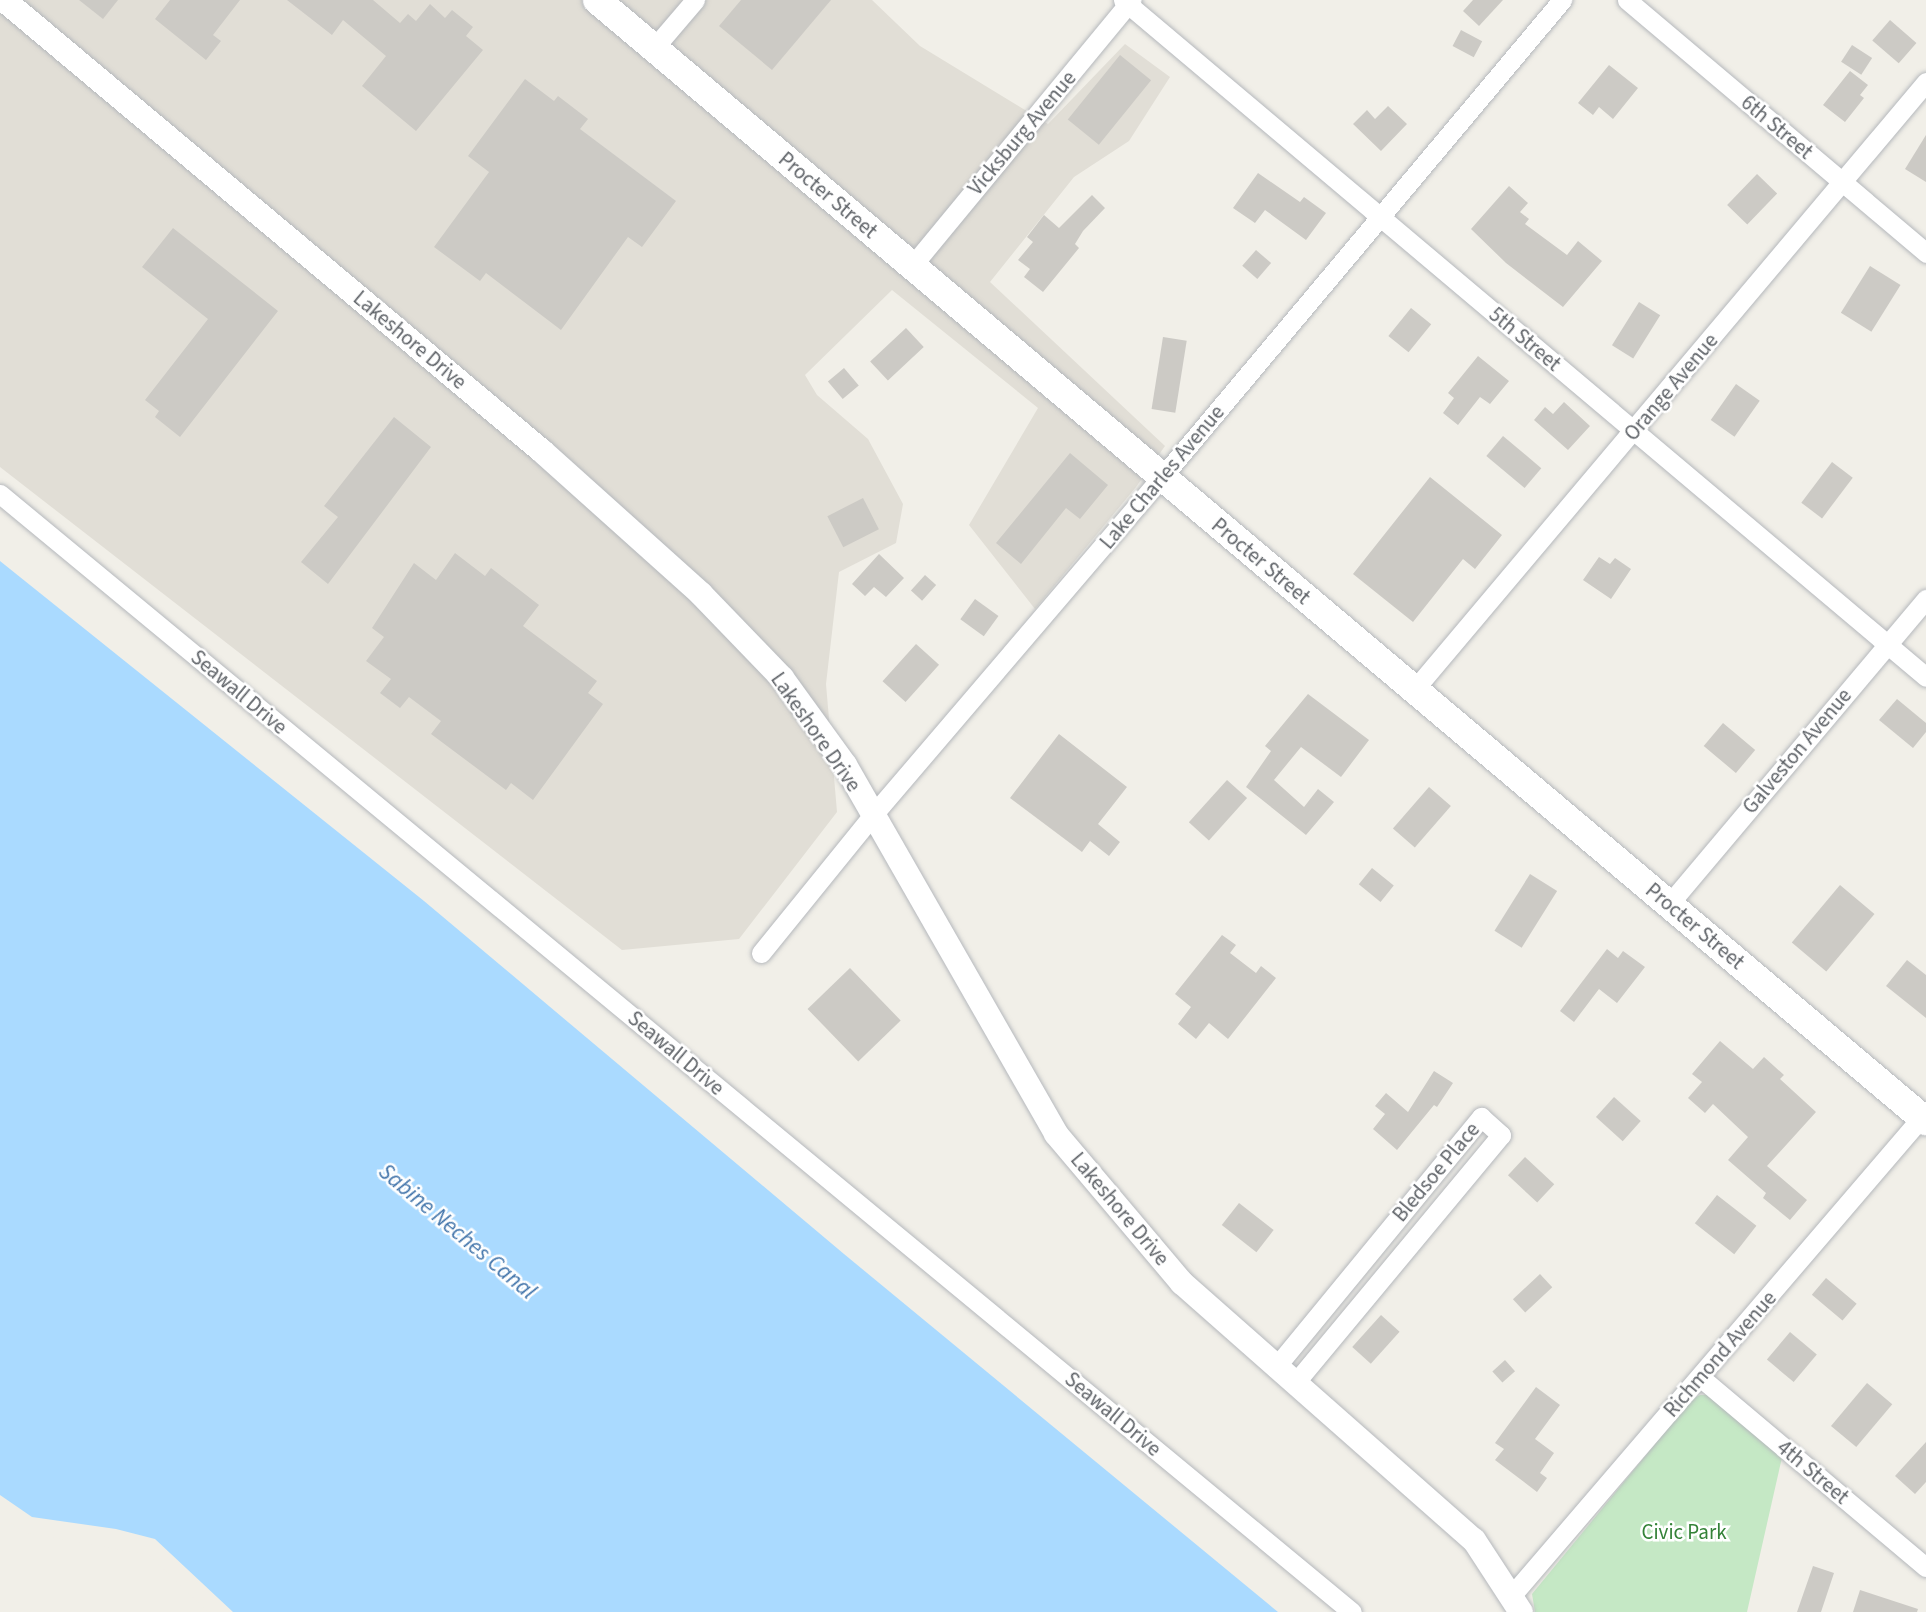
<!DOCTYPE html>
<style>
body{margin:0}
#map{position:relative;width:1926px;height:1612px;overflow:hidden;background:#f1efe8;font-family:"Source Sans 3",sans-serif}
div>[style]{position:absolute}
.education>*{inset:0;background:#e1ded6}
.green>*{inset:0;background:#c5e8c5}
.water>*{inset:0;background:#aadaff}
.pier>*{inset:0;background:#f1efe8}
.building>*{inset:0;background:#cccac5;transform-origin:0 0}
.roads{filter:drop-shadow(0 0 2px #b5b8bc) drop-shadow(0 0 2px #b5b8bc)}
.minor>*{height:19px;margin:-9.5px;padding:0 9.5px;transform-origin:9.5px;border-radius:9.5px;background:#fff}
.tertiary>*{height:24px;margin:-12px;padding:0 12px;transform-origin:12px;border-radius:12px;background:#fff}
.secondary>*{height:28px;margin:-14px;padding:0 14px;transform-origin:14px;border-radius:14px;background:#fff}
span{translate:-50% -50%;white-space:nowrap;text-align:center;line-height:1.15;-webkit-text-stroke:5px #fff;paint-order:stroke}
.street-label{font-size:21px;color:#5f6368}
.park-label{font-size:21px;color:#348238}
.water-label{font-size:23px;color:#4174aa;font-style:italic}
</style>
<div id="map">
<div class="education">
<div style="clip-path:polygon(0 0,872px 0,920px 46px,1048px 124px,1125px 44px,1170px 77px,1129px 141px,1074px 177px,990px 282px,1165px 446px,1136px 487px,1035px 609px,969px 525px,1038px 408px,892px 290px,805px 375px,817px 395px,868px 439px,903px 504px,896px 543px,839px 572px,826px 684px,837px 812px,739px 939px,622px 950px,0 467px)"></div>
</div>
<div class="green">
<div style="clip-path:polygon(1700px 1395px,1709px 1395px,1783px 1453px,1747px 1612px,1535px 1612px,1532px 1594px,1692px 1399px)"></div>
</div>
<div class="water">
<div style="clip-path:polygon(0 561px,424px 901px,844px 1254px,1278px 1612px,213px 1612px,151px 1552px,0 1510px)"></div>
</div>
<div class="pier">
<div style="clip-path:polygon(0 1495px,32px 1517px,116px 1529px,155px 1539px,233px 1612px,208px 1612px,149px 1555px,22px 1532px,0 1514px)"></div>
</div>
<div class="building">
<div style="clip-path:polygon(79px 0,118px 0,103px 19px)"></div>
<div style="clip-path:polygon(170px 0,240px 0,213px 35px,221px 41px,206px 60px,155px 19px)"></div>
<div style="clip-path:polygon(287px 0,373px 0,400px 23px,408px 14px,416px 21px,430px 4px,445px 18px,452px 10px,473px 27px,466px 36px,483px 50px,416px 131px,362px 86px,386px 56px,343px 20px,332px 35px)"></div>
<div style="clip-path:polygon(741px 0,831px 0,772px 70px,719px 26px)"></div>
<div style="clip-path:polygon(1473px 0,1503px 0,1479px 26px,1463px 11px)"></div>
<div style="left:1890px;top:20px;width:35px;height:27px;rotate:41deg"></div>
<div style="left:1461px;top:30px;width:24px;height:18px;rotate:28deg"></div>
<div style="left:1852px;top:45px;width:24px;height:20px;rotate:33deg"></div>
<div style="left:1120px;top:55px;width:40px;height:83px;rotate:39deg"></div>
<div style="clip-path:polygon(1609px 65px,1638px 88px,1613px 119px,1599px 107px,1593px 115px,1578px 103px)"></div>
<div style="clip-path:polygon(1850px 71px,1868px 85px,1860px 95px,1864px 98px,1845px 122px,1823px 105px)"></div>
<div style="clip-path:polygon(525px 79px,554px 101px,558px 96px,588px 119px,580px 129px,676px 201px,642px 247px,628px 237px,561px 330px,486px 273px,480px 281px,434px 247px,489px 172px,468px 156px)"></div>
<div style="clip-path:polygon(1388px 106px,1407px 124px,1381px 151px,1353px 124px,1367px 110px,1375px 119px)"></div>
<div style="clip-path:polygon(1926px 135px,1926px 182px,1905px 169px)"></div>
<div style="clip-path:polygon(1258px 173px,1300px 202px,1304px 197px,1326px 213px,1306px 240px,1265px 210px,1255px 223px,1233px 208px)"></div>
<div style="left:1757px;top:174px;width:28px;height:43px;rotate:44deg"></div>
<div style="clip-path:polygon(1509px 186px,1528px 203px,1520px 212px,1529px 219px,1525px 224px,1567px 255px,1578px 241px,1602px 261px,1563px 307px,1506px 263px,1471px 229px)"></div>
<div style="clip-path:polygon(1092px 195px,1105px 208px,1083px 231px,1075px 244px,1079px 248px,1043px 292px,1024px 277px,1030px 269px,1018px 260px,1033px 242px,1027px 237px,1044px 215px,1059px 228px)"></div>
<div style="clip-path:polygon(173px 228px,278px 311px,180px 437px,155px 417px,159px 411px,145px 400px,208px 319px,142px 267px)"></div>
<div style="left:1256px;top:250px;width:20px;height:21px;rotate:41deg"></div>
<div style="left:1870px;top:266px;width:36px;height:55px;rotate:32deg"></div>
<div style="left:1639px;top:302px;width:25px;height:51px;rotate:32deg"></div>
<div style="left:1411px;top:308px;width:26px;height:36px;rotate:39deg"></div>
<div style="left:906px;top:328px;width:26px;height:49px;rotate:47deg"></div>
<div style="left:1163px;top:337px;width:24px;height:73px;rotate:9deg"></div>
<div style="clip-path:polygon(1478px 356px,1509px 381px,1490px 404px,1480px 397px,1458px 425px,1443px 413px,1454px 398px,1448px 393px)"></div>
<div style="left:844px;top:368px;width:23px;height:21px;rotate:50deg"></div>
<div style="left:1736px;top:384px;width:29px;height:44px;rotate:35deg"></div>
<div style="clip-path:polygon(1564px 402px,1590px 426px,1568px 450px,1534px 420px,1545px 407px,1553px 414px)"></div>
<div style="clip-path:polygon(394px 417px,431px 447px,328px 584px,301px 562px,338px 517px,324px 506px)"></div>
<div style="left:1503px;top:436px;width:50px;height:26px;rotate:40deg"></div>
<div style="clip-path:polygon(1070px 453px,1108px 485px,1080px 519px,1066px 508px,1021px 564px,996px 543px)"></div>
<div style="left:1832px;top:462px;width:26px;height:51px;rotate:37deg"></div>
<div style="clip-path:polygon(1430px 477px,1502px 535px,1475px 569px,1463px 559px,1413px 622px,1353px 574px)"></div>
<div style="left:863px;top:498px;width:35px;height:40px;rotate:63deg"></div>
<div style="clip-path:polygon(455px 553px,485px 576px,491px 568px,539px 605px,523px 626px,597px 681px,588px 693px,603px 704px,533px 800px,511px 783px,506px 790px,431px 734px,441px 721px,409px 697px,400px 708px,380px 693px,391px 679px,366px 661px,384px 637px,372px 628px,414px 563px,436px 580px)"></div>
<div style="clip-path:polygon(879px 554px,904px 578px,886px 597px,874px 587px,865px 596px,852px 584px)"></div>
<div style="clip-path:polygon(1599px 557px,1610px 564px,1615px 558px,1631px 569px,1611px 599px,1583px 580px)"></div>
<div style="left:925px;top:575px;width:15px;height:21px;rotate:42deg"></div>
<div style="left:975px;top:599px;width:29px;height:25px;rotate:36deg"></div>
<div style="left:916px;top:644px;width:31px;height:50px;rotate:42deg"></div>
<div style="clip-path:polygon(1308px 694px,1369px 740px,1341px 777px,1301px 747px,1274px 780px,1304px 807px,1318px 789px,1334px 802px,1306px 835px,1246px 787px,1271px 751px,1265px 746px)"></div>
<div style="clip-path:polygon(1897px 699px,1926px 723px,1926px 732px,1913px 748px,1879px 720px)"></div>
<div style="left:1723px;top:723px;width:42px;height:30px;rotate:40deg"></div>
<div style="clip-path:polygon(1059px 734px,1127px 787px,1098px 824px,1120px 842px,1109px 856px,1090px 841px,1082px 852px,1010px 798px)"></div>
<div style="left:1227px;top:780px;width:27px;height:57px;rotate:42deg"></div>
<div style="left:1429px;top:787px;width:29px;height:55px;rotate:41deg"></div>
<div style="left:1372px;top:868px;width:28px;height:21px;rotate:39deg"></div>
<div style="left:1530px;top:874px;width:32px;height:67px;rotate:32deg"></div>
<div style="left:1840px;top:885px;width:45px;height:75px;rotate:40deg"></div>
<div style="clip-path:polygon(1222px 935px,1236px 945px,1230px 953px,1256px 973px,1261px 966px,1276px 978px,1228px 1039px,1209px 1023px,1196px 1039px,1178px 1024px,1191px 1007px,1175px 994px)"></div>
<div style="clip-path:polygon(1607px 949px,1618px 958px,1623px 951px,1645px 967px,1617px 1003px,1599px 989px,1574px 1022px,1560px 1011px)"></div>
<div style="clip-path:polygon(1907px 960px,1926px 975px,1926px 1018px,1886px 986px)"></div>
<div style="left:850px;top:968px;width:73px;height:59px;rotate:46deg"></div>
<div style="clip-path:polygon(1720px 1041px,1753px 1069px,1764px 1057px,1784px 1075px,1780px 1079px,1816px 1112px,1767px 1166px,1807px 1200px,1790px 1220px,1763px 1198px,1766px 1193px,1728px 1160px,1748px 1137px,1713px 1104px,1705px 1113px,1688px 1098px,1702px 1082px,1692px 1074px)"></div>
<div style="clip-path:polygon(1434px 1071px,1453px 1083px,1437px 1107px,1434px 1105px,1397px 1150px,1373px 1129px,1385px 1114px,1375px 1106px,1386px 1093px,1408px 1112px)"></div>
<div style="left:1614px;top:1097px;width:36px;height:27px;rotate:42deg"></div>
<div style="left:1525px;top:1157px;width:40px;height:25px;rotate:43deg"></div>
<div style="left:1717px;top:1195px;width:50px;height:36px;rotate:38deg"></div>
<div style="left:1239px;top:1203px;width:44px;height:28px;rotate:38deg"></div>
<div style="left:1540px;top:1274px;width:18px;height:37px;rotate:47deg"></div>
<div style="left:1826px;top:1278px;width:40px;height:22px;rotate:40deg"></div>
<div style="left:1381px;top:1315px;width:25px;height:43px;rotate:42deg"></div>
<div style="left:1790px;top:1332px;width:35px;height:36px;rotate:40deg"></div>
<div style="left:1505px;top:1360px;width:15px;height:17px;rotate:48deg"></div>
<div style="left:1867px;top:1383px;width:33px;height:56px;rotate:40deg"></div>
<div style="clip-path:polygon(1536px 1387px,1560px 1405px,1535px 1439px,1554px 1453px,1540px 1473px,1547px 1478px,1537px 1492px,1495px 1460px,1504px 1449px,1495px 1443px)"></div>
<div style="clip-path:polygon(1926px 1442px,1926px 1482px,1915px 1494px,1895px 1476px)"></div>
<div style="clip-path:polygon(1813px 1566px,1834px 1573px,1821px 1612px,1797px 1612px)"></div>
<div style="clip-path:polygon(1860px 1590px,1918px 1609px,1917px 1612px,1853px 1612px)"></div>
</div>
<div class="roads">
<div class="minor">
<div style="left:1123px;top:0;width:1050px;rotate:40.13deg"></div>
<div style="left:1627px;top:0;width:392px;rotate:40.2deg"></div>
<div style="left:654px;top:48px;width:63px;rotate:-49.5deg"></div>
<div style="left:912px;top:266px;width:345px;rotate:-50.5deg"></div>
<div style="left:0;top:494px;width:1754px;rotate:39.59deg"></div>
<div style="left:1414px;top:690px;width:795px;rotate:-49.9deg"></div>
<div style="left:1669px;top:904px;width:399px;rotate:-49.9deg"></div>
<div style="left:761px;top:953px;width:176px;rotate:-51deg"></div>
<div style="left:872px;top:816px;width:446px;rotate:-49.5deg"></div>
<div style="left:1162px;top:477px;width:623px;rotate:-50.02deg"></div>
<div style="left:1275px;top:1368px;width:325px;rotate:-50.6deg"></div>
<div style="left:1481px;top:1117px;width:27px;rotate:42deg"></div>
<div style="left:1501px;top:1135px;width:324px;rotate:129.7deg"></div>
<div style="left:1700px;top:1377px;width:295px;rotate:40.1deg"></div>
<div style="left:1512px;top:1595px;width:636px;rotate:-49.4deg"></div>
</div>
<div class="tertiary">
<div style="left:4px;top:0;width:703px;rotate:39.98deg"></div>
<div style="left:543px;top:452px;width:212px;rotate:41.9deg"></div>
<div style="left:701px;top:594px;width:117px;rotate:46deg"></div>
<div style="left:782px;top:678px;width:107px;rotate:54.1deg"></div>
<div style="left:845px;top:765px;width:425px;rotate:60.2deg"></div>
<div style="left:1056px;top:1134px;width:195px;rotate:49.8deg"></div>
<div style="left:1182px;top:1283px;width:389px;rotate:41.4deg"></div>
<div style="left:1474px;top:1540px;width:86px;rotate:56.9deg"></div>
</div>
<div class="secondary">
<div style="left:597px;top:0;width:1739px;rotate:40.15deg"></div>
</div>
</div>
<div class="street-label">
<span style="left:1777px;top:127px;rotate:40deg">6th Street</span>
<span style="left:1022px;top:133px;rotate:-50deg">Vicksburg Avenue</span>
<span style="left:828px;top:195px;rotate:40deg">Procter Street</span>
<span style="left:1525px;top:339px;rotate:40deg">5th Street</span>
<span style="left:410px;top:340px;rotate:40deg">Lakeshore Drive</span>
<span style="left:1671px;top:387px;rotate:-50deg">Orange Avenue</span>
<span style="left:1162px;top:477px;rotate:-50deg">Lake Charles Avenue</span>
<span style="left:1261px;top:561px;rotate:40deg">Procter Street</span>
<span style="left:239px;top:692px;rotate:40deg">Seawall Drive</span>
<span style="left:816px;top:732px;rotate:55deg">Lakeshore Drive</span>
<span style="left:1797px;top:751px;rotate:-50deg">Galveston Avenue</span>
<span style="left:1695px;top:926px;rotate:40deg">Procter Street</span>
<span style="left:676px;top:1053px;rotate:40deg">Seawall Drive</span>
<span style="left:1436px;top:1172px;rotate:-50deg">Bledsoe Place</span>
<span style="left:1120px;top:1209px;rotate:50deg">Lakeshore Drive</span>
<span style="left:1720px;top:1354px;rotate:-49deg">Richmond Avenue</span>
<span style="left:1113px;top:1414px;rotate:40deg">Seawall Drive</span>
<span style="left:1813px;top:1472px;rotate:40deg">4th Street</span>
</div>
<div class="park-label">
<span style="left:1684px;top:1532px">Civic Park</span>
</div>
<div class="water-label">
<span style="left:457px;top:1232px;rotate:40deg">Sabine Neches Canal</span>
</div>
</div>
